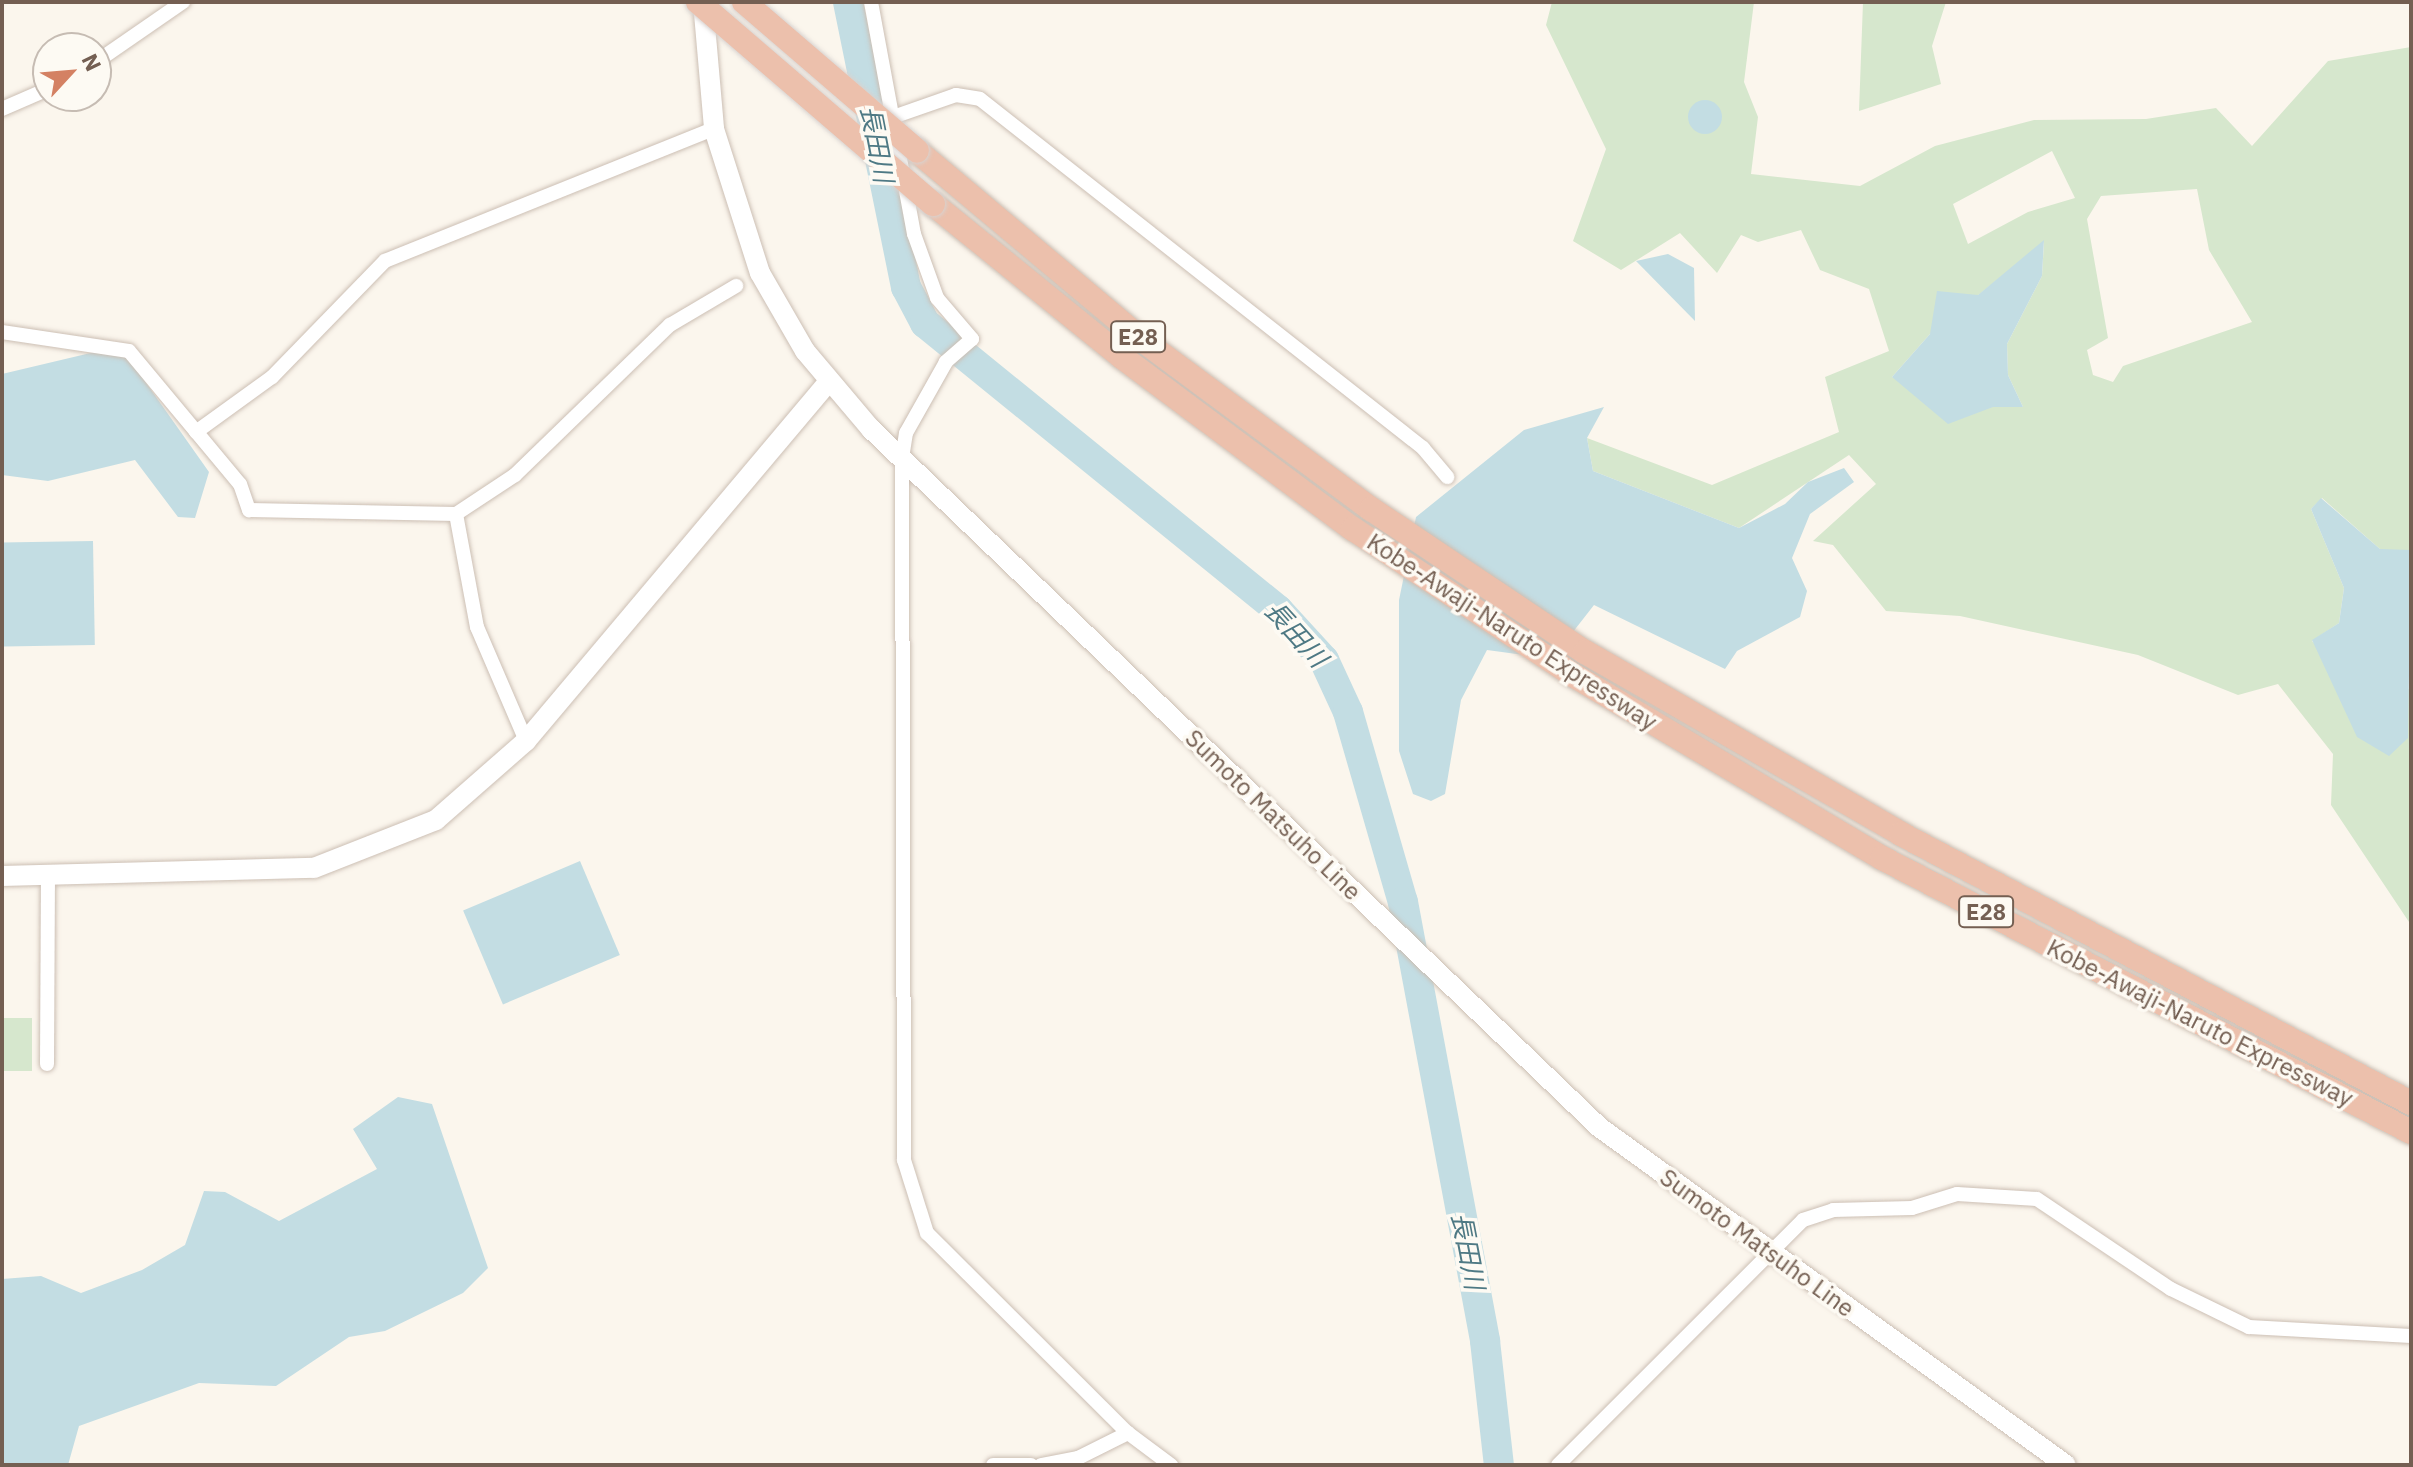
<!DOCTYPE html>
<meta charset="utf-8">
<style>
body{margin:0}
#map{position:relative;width:2413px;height:1467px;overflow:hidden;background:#fbf6ed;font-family:"IBM Plex Sans","Noto Sans JP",sans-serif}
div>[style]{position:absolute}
.green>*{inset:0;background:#d6e7cd;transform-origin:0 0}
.water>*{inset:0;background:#c3dde3;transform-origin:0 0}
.round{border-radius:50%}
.river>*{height:30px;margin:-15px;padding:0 15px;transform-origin:15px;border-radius:15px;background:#c3dde3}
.roads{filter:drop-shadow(0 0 2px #ccbfb4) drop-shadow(0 0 2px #ccbfb4)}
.street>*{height:14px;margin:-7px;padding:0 7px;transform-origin:7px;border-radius:7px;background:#fff}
.secondary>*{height:20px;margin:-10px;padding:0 10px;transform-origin:10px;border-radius:10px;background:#fff}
.highway>*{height:24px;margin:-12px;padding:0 12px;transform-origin:12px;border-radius:12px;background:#ecc0ac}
.bridges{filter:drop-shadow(0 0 2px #d8d2cf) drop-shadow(0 0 2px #d8d2cf)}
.highway-bridge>*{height:24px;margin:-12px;padding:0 12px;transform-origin:12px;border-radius:12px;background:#ecc0ac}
span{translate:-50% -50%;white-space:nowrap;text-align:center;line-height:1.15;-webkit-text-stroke:7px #fdfaf3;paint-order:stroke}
.shield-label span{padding:2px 6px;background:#fdfaf3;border:2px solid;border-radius:6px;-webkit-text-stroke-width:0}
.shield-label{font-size:22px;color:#745f52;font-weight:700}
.street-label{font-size:24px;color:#745f52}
.water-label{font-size:26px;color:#4e7984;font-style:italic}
.frame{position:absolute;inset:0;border:4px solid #745f52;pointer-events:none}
.north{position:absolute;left:32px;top:32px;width:80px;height:80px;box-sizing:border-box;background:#fdfaf3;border:2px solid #c6bcb3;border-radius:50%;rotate:64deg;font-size:22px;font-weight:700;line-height:32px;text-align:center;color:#745f52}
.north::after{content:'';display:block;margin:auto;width:28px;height:36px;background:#d48163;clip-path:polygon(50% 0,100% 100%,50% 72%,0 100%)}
</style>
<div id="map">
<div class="green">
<div style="clip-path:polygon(evenodd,1552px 2px,1754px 2px,1744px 82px,1758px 117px,1751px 174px,1860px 186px,1935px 146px,2034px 120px,2146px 119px,2216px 108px,2252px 146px,2328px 61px,2411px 47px,2411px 550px,2381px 550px,2322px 498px,2311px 509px,2344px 588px,2339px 623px,2312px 641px,2408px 738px,2403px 696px,2411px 686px,2411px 925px,2331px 805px,2333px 754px,2278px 684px,2238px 695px,2138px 655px,1960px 616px,1886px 611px,1833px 545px,1813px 541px,1876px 484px,1849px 455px,1739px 528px,1593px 471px,1587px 438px,1712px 485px,1839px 432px,1825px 377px,1889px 351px,1869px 289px,1820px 270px,1801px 230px,1758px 242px,1741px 235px,1717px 273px,1680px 233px,1621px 270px,1573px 241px,1606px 149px,1546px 25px,1552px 2px,2052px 151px,2075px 198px,2028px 212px,1968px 244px,1953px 204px,2052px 151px,1552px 2px,2197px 189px,2209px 250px,2252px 322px,2123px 366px,2113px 382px,2093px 375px,2087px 350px,2108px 338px,2087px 219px,2101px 196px,2197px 189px,1552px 2px,2044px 242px,2042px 276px,2007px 344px,2008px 375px,2023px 407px,1993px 407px,1892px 377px,1930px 334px,2044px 242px)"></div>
<div style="clip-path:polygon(1863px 2px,1946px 2px,1932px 46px,1941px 84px,1859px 111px)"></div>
<div style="left:2px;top:1018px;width:30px;height:53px"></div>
</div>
<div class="water">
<div class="round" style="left:1688px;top:100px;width:34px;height:34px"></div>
<div style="clip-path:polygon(2044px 240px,2042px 276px,2007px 344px,2008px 375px,2023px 407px,1993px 407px,1948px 424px,1892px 377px,1930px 334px,1937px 291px,1978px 295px)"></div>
<div style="clip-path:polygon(1668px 254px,1694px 268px,1695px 321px,1636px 261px)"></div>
<div style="clip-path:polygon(120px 346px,209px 472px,195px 518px,178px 517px,135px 460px,48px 481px,2px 475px,2px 374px)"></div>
<div style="clip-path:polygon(1604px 407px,1587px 438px,1593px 471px,1739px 528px,1785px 504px,1808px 482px,1844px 468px,1854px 482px,1810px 514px,1792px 558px,1807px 591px,1800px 617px,1737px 651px,1725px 669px,1594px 605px,1562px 646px,1524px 655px,1487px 650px,1461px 700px,1445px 794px,1431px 801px,1413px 794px,1399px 751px,1399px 600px,1416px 517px,1524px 430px)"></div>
<div style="clip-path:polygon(2321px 498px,2380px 549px,2411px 550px,2408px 738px,2389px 756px,2357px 737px,2312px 640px,2339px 623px,2344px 588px,2311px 509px)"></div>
<div style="left:93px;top:541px;width:104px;height:91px;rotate:89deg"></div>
<div style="left:580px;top:861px;width:102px;height:127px;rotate:67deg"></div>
<div style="clip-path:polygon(398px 1097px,432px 1104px,488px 1268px,463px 1293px,385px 1331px,349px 1337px,276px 1386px,199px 1383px,79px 1426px,68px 1465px,2px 1465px,2px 1279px,41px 1276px,81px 1293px,142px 1270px,185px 1245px,204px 1191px,225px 1192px,279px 1221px,377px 1169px,353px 1129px)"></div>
</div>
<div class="river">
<div style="left:848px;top:2px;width:291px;rotate:78.5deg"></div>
<div style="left:906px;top:287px;width:41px;rotate:62.2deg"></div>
<div style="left:925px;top:323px;width:455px;rotate:39.1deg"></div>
<div style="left:1278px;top:610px;width:68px;rotate:47.4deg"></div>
<div style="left:1324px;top:660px;width:57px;rotate:65.2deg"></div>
<div style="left:1348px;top:712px;width:198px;rotate:73.9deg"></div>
<div style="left:1403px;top:902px;width:447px;rotate:79.4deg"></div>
<div style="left:1485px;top:1341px;width:125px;rotate:83.6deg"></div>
</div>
<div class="roads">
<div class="street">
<div style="left:871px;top:2px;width:236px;rotate:79.5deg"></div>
<div style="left:914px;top:234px;width:68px;rotate:70.2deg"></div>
<div style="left:937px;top:298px;width:54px;rotate:49.5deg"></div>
<div style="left:972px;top:339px;width:35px;rotate:139deg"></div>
<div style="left:946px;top:362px;width:81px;rotate:119.4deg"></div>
<div style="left:906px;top:433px;width:25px;rotate:99deg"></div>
<div style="left:902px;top:458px;width:702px;rotate:89.84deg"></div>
<div style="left:904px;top:1160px;width:77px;rotate:72.5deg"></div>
<div style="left:927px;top:1233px;width:284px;rotate:44.9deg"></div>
<div style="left:1128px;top:1433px;width:54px;rotate:36.7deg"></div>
<div style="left:96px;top:62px;width:106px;rotate:-34.6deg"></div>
<div style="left:2px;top:109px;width:50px;rotate:-23.5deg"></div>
<div style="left:893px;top:117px;width:67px;rotate:-19.2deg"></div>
<div style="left:956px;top:95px;width:24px;rotate:9deg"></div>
<div style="left:980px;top:99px;width:564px;rotate:38.23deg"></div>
<div style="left:1423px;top:448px;width:38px;rotate:50deg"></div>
<div style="left:2px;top:332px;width:128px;rotate:8.5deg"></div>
<div style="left:129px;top:351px;width:173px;rotate:50.2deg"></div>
<div style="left:240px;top:484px;width:28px;rotate:71deg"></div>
<div style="left:249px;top:510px;width:207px;rotate:1.1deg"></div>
<div style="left:456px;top:514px;width:71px;rotate:-33.5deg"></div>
<div style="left:515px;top:475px;width:216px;rotate:-44.1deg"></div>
<div style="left:670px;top:325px;width:77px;rotate:-30.6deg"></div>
<div style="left:196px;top:432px;width:94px;rotate:-35.9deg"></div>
<div style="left:272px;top:377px;width:162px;rotate:-45.8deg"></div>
<div style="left:385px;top:261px;width:354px;rotate:-21.9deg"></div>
<div style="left:456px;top:514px;width:115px;rotate:79.5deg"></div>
<div style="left:477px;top:627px;width:124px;rotate:66.7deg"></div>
<div style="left:47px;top:1064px;width:188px;rotate:-89.7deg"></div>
<div style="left:993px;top:1465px;width:38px"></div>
<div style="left:1041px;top:1465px;width:38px;rotate:-11deg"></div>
<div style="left:1078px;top:1458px;width:56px;rotate:-26.6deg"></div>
<div style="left:1558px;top:1465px;width:346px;rotate:-45deg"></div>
<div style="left:1803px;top:1220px;width:32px;rotate:-18deg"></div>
<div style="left:1833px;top:1210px;width:79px;rotate:-1.5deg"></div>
<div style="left:1912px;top:1208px;width:47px;rotate:-17.3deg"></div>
<div style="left:1957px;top:1194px;width:80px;rotate:3.6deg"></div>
<div style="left:2037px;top:1199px;width:161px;rotate:33.9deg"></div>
<div style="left:2171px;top:1289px;width:87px;rotate:26deg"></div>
<div style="left:2249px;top:1327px;width:162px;rotate:3.2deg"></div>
</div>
<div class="secondary">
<div style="left:703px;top:2px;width:127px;rotate:85deg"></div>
<div style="left:714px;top:129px;width:151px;rotate:72.3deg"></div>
<div style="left:760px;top:273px;width:90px;rotate:60deg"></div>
<div style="left:805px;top:351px;width:102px;rotate:49.8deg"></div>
<div style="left:871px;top:429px;width:1009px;rotate:43.79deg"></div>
<div style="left:1599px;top:1127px;width:576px;rotate:35.9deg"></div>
<div style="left:2px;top:876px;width:312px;rotate:-1.5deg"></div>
<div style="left:314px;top:868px;width:131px;rotate:-21.5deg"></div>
<div style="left:436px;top:820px;width:120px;rotate:-41.3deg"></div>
<div style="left:526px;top:741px;width:469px;rotate:-49.9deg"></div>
</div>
<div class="highway">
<div style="left:917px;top:151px;width:292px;rotate:40deg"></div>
<div style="left:1141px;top:339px;width:286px;rotate:36.5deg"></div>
<div style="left:1371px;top:509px;width:257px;rotate:33.8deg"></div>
<div style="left:1585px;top:652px;width:365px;rotate:29.9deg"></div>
<div style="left:1901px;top:834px;width:577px;rotate:27.81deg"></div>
<div style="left:933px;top:204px;width:243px;rotate:39deg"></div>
<div style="left:1122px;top:357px;width:288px;rotate:36.7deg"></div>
<div style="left:1353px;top:529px;width:262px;rotate:33.6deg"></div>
<div style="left:1571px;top:674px;width:361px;rotate:30.6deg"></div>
<div style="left:1882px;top:858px;width:596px;rotate:27.38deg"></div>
</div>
</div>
<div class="bridges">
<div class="highway-bridge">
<div style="left:698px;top:2px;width:310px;rotate:40.7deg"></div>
<div style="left:744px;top:2px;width:228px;rotate:40.7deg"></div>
</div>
</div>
<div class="shield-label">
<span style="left:1138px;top:337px">E28</span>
<span style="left:1986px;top:912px">E28</span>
</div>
<div class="street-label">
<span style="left:1512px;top:632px;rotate:33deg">Kobe-Awaji-Naruto Expressway</span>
<span style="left:1273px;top:815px;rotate:44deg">Sumoto Matsuho Line</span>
<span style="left:2200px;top:1023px;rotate:27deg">Kobe-Awaji-Naruto Expressway</span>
<span style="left:1757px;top:1243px;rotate:36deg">Sumoto Matsuho Line</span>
</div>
<div class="water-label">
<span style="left:877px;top:144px;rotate:79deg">長田川</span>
<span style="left:1296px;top:634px;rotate:48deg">長田川</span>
<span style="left:1468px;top:1251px;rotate:79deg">長田川</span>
</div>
<div class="frame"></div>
<div class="north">N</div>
</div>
